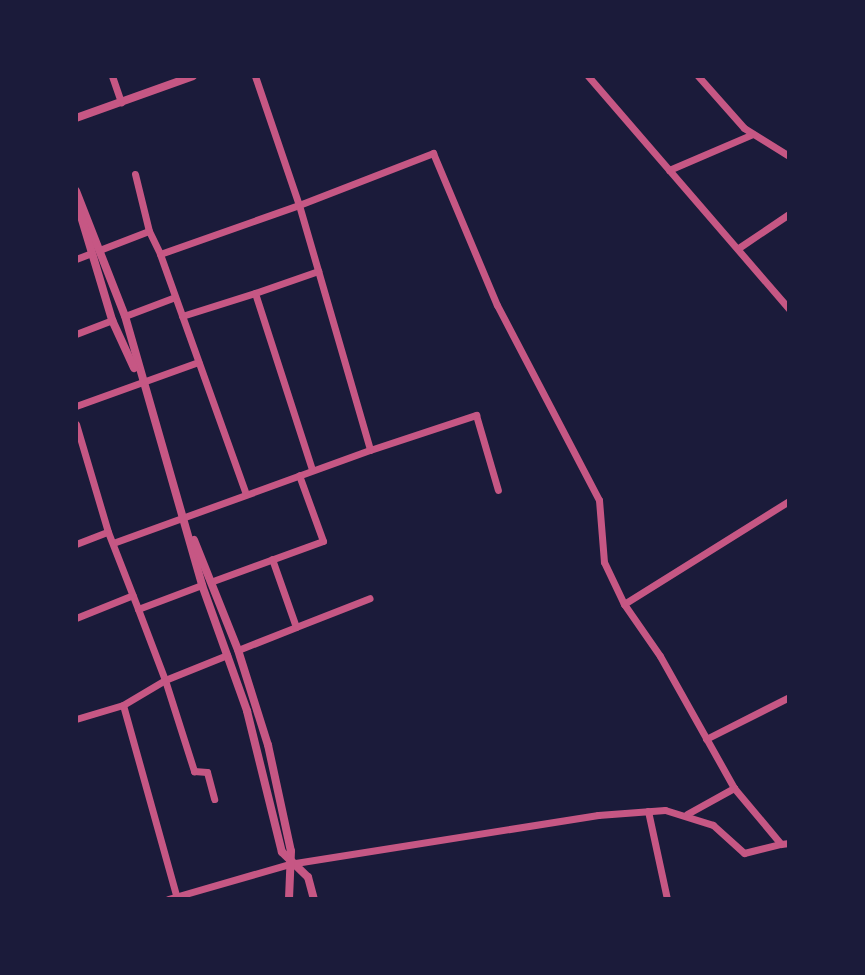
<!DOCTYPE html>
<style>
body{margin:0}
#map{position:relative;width:865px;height:975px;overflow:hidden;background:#1b1b3a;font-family:"DM Sans",sans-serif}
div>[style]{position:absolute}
.minor>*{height:7px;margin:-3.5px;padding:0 3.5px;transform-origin:3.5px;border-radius:3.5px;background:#c65784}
.tertiary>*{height:8px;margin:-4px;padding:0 4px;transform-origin:4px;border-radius:4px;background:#c65784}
span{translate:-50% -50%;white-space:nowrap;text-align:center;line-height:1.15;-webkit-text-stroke:7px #1b1b3a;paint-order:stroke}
.frame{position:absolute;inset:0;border:78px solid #1b1b3a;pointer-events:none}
</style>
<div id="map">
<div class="minor">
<div style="left:112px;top:76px;width:28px;rotate:71deg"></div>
<div style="left:255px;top:76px;width:136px;rotate:71.2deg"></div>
<div style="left:299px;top:205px;width:144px;rotate:-21.2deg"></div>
<div style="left:433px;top:153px;width:165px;rotate:67.2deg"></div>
<div style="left:497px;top:305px;width:220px;rotate:62.4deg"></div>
<div style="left:599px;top:500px;width:62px;rotate:85.4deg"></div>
<div style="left:604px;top:562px;width:47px;rotate:64.5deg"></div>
<div style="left:624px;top:604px;width:63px;rotate:55.3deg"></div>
<div style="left:660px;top:656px;width:151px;rotate:60.7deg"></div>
<div style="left:734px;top:788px;width:73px;rotate:50deg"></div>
<div style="left:781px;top:844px;width:8px;rotate:-7deg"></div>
<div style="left:588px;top:76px;width:308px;rotate:49.2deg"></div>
<div style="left:698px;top:76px;width:69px;rotate:48.5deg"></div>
<div style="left:744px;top:128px;width:53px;rotate:31.9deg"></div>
<div style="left:669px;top:170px;width:91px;rotate:-23.2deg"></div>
<div style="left:135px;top:174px;width:59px;rotate:76.2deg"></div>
<div style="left:740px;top:247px;width:59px;rotate:-34deg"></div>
<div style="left:102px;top:249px;width:50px;rotate:-21deg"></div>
<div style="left:149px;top:231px;width:25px;rotate:64deg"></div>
<div style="left:160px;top:254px;width:147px;rotate:-19.4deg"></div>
<div style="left:299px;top:205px;width:255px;rotate:73.8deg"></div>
<div style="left:370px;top:450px;width:112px;rotate:-18.3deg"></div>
<div style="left:476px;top:415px;width:78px;rotate:73.7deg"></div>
<div style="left:160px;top:254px;width:255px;rotate:70.3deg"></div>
<div style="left:76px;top:259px;width:14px;rotate:-21deg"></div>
<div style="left:255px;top:293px;width:67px;rotate:-19.2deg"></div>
<div style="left:125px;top:316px;width:53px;rotate:-20.8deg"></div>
<div style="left:182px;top:316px;width:77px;rotate:-17.5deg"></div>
<div style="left:255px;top:293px;width:186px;rotate:72.1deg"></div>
<div style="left:76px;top:334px;width:39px;rotate:-21deg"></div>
<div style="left:76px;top:406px;width:130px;rotate:-19.8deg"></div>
<div style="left:76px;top:424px;width:113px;rotate:73.5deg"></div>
<div style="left:113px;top:543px;width:273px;rotate:-19.9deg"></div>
<div style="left:76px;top:544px;width:34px;rotate:-21deg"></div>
<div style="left:108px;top:532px;width:83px;rotate:68.7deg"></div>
<div style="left:138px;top:609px;width:68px;rotate:-20.6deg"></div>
<div style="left:213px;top:581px;width:117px;rotate:-20deg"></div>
<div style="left:323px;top:541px;width:70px;rotate:-110deg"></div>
<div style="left:624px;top:604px;width:195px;rotate:-32deg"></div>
<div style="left:138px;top:609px;width:76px;rotate:69.2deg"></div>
<div style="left:165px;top:680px;width:67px;rotate:-22deg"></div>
<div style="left:76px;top:618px;width:61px;rotate:-22deg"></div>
<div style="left:296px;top:627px;width:79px;rotate:-21.4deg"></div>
<div style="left:238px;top:650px;width:62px;rotate:-21.6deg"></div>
<div style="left:296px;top:627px;width:72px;rotate:-109.4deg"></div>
<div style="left:123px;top:705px;width:49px;rotate:-30.8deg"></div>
<div style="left:165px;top:680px;width:96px;rotate:72.3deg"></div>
<div style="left:194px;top:771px;width:13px;rotate:4deg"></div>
<div style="left:207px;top:772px;width:28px;rotate:75deg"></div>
<div style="left:76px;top:719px;width:49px;rotate:-16.6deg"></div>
<div style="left:123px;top:705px;width:200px;rotate:74.4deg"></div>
<div style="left:706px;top:739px;width:93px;rotate:-26.8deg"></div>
<div style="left:648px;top:811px;width:90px;rotate:77.8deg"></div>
<div style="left:687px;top:814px;width:54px;rotate:-29deg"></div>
<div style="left:168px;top:899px;width:126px;rotate:-16.1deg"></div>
<div style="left:289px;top:864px;width:313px;rotate:-9deg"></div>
<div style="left:598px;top:815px;width:67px;rotate:-4.3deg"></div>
<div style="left:665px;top:810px;width:50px;rotate:17.4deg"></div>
<div style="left:713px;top:825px;width:42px;rotate:42.1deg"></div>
<div style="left:744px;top:853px;width:38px;rotate:-14deg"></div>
</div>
<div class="tertiary">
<div style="left:76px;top:118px;width:124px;rotate:-19.7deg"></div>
<div style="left:76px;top:191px;width:134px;rotate:68.6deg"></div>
<div style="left:125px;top:316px;width:280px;rotate:74deg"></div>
<div style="left:202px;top:585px;width:134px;rotate:70.3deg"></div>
<div style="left:247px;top:711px;width:145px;rotate:76.1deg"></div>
<div style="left:282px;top:852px;width:36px;rotate:44deg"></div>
<div style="left:308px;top:877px;width:23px;rotate:75deg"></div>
<div style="left:77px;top:203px;width:122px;rotate:73.3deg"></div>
<div style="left:112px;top:320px;width:53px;rotate:65.4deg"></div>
<div style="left:194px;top:540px;width:118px;rotate:68.2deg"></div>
<div style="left:238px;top:650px;width:100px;rotate:72.5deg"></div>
<div style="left:268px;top:745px;width:108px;rotate:77.8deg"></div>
<div style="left:291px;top:851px;width:48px;rotate:92.4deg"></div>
</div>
<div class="frame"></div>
</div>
